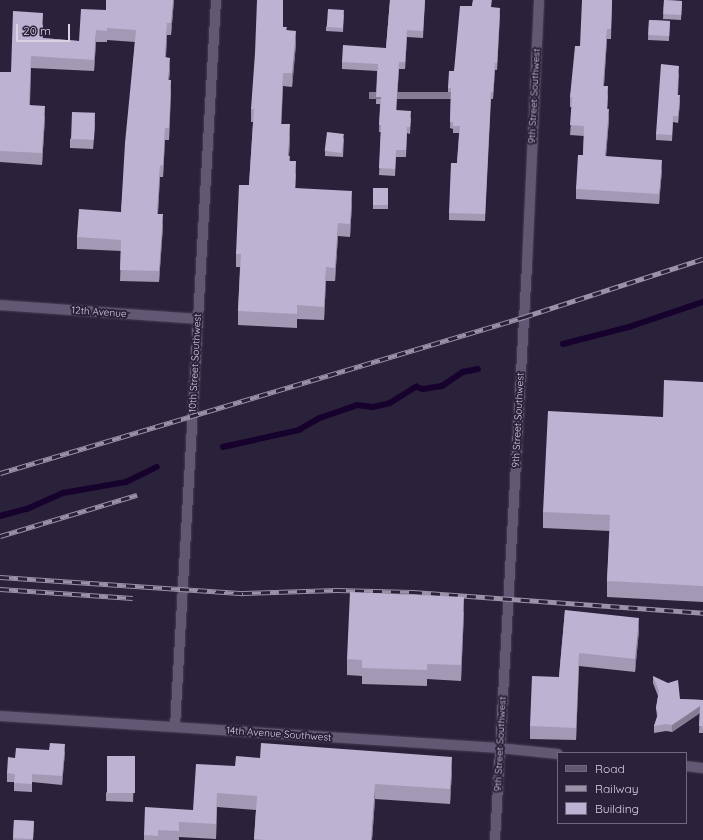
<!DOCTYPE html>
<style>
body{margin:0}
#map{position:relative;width:703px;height:840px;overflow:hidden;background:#2a213a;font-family:Quicksand,sans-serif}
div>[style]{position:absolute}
.stream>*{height:5.5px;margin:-2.75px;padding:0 2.75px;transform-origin:2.75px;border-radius:2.75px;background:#17022e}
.roads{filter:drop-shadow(0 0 1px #463e53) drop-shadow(0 0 1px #463e53)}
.street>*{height:10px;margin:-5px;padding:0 5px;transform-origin:5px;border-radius:5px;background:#615874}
.rail>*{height:4.5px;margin-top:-2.25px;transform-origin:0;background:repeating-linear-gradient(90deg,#2a213a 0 9px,#9a93a7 0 18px);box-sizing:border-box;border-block:1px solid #9a93a7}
.wall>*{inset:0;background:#a299b5;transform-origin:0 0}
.shaded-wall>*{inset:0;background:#847d93;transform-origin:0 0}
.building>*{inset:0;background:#bcb2d2;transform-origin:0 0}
span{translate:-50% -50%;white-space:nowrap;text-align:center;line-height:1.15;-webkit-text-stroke:4px #2a213a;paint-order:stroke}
.street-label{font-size:10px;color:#d8d2e3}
.legend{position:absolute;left:557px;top:752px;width:130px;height:72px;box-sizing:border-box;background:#2a213a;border:1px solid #70687e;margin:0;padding:5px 7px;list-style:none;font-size:12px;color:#d8d2e3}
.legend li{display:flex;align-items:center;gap:8px;height:20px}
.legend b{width:20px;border:1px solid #70687e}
.scale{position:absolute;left:16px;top:24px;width:54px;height:18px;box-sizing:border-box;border:2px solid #d8d2e3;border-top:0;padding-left:5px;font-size:12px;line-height:14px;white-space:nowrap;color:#d8d2e3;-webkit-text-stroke:3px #2a213a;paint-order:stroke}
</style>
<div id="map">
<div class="stream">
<div style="left:563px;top:344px;width:68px;rotate:-14.4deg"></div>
<div style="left:629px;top:327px;width:78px;rotate:-18.7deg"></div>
<div style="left:223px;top:447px;width:78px;rotate:-12.6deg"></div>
<div style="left:299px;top:430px;width:24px;rotate:-30deg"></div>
<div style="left:320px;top:418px;width:39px;rotate:-19deg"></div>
<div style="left:357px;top:405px;width:16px;rotate:7deg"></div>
<div style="left:373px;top:407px;width:17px;rotate:-13deg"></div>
<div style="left:390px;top:403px;width:31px;rotate:-32deg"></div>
<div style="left:416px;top:387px;width:7px;rotate:16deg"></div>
<div style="left:423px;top:389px;width:19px;rotate:-9deg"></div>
<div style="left:442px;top:386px;width:25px;rotate:-34deg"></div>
<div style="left:463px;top:372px;width:15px;rotate:-11deg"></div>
<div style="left:0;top:516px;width:28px;rotate:-15deg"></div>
<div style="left:27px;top:509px;width:39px;rotate:-24deg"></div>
<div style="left:63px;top:493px;width:64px;rotate:-9.9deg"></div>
<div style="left:126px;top:482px;width:34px;rotate:-26deg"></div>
</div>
<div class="roads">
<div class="street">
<div style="left:0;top:305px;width:198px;rotate:4deg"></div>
<div style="left:0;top:716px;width:501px;rotate:3.66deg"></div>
<div style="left:500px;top:748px;width:58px;rotate:5.9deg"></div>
<div style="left:175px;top:727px;width:728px;rotate:-86.77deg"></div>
<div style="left:686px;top:766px;width:17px;rotate:7deg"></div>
<div style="left:495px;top:840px;width:576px;rotate:-86.81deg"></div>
<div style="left:527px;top:265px;width:265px;rotate:-87.4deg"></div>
</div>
</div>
<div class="rail">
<div style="left:0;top:473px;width:547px;rotate:-16.58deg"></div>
<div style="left:524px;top:317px;width:188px;rotate:-18deg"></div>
<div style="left:0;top:536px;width:143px;rotate:-16.7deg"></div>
<div style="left:0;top:577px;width:244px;rotate:3.8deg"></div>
<div style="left:243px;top:593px;width:94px;rotate:-1.8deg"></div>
<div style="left:337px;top:590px;width:76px;rotate:1.5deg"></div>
<div style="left:413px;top:592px;width:291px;rotate:4.1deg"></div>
<div style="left:0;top:589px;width:133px;rotate:3.9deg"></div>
</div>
<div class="wall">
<div style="clip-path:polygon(106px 0,174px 0,171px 35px,167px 35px,166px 57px,170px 70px,169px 80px,171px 92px,169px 140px,165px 140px,163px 177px,160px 177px,158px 214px,163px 226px,159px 282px,120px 281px,121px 251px,77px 249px,77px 237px,121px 212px,135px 42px,107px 40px,107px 42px,96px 42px,94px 71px,31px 68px,30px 105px,45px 117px,42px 165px,0 162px,0 72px,11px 72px,43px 24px,43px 38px,79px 41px,106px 10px)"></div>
<div style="clip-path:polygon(390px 0,425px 0,423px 38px,407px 37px,405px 69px,399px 69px,396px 110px,411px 118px,410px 134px,407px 133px,406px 157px,396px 157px,395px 176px,379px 175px,381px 132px,379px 132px,380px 104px,376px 104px,377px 71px,342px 69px,342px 62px,386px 48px)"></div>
<div style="clip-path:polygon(473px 0,492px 0,491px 7px,500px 14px,497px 70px,495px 70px,493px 99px,491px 99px,485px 221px,449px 220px,449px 213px,457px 163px,459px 133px,453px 133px,453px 129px,450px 128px,451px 95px,448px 94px,448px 88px,454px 71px,472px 6px)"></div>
<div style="clip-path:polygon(612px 0,611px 39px,607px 39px,604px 86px,608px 96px,607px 109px,609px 119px,606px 157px,662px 170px,659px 204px,576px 199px,576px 189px,583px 155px,584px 136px,570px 135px,572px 107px,570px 107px,570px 97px,580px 46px)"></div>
<div style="left:664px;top:0;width:18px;height:19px;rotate:3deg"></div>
<div style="clip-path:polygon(344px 14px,343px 32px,326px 31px,326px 27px)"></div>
<div style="left:649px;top:20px;width:21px;height:20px;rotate:3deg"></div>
<div style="clip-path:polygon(283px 27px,287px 30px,296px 44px,292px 87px,283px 86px,281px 124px,290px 138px,289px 156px,290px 161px,296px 175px,295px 188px,352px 204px,350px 237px,338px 236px,335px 281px,326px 281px,324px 320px,297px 319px,297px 328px,238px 325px,238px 311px,240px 267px,236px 267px,236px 254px,249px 185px,253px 122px,251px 122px,251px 109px)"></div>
<div style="clip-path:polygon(679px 72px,678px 95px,680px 102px,678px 123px,673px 122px,672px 141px,656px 140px,656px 134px)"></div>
<div style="clip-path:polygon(95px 122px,93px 149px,70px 148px,70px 139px)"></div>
<div style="clip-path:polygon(344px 138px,343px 157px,325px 156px,325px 151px)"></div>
<div style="left:373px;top:188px;width:15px;height:21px"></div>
<div style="clip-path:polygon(703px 382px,703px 602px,607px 597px,607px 581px,610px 531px,543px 528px,543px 512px,663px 417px)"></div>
<div style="clip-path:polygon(565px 610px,639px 630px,635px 672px,579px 666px,576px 740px,530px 739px,530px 726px,559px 677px)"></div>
<div style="clip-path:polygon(464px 612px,461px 681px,427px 679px,427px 686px,362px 684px,362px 676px,347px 675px,347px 659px)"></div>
<div style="clip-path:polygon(653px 676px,680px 699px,703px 700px,703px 733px,699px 733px,700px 713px,672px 732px,666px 731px,654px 733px,654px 726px,657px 717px,656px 708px,658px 696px,653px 683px)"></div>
<div style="clip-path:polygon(65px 752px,62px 785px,32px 782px,32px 792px,14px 791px,14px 782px,7px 782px,7px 773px,15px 758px)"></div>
<div style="clip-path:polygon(135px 756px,133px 802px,106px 801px,106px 793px)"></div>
<div style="clip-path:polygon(235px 766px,452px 771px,450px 804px,375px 799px,372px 840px,254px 840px,256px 810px,217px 807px,216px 839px,179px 837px,179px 840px,144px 840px,144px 835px,193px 810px)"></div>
<div style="left:14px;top:820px;width:20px;height:20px;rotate:3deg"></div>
</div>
<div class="shaded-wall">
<div style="clip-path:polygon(173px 0,174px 0,171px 35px,171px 23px)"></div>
<div style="clip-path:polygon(500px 8px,500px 14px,497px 70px,497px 63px)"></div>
<div style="clip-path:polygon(167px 23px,167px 35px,165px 69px,165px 57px)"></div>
<div style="clip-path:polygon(607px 29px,607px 39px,603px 96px,603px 86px)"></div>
<div style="clip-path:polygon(96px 30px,96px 42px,94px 71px,94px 60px)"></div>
<div style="clip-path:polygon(407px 30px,407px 37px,405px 69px,405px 62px)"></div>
<div style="clip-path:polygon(296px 31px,296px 44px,292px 87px,292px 73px)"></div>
<div style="clip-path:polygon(31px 56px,31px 68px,29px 116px,29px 105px)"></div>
<div style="clip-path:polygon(170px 58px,170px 70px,168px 92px,168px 80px)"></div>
<div style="clip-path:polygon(399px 62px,399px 69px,396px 117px,396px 110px)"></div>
<div style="clip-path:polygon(495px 63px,495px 70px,493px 99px,493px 92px)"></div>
<div style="clip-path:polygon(283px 73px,283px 86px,281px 137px,281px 124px)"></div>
<div style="clip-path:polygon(171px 80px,171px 92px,169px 140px,169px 128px)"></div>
<div style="clip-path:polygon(608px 86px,608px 96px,607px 119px,607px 109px)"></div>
<div style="left:491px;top:92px;width:7px;height:122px;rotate:90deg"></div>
<div style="clip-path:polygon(680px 95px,680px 102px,678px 123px,678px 116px)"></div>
<div style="clip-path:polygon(45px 106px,45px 117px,42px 165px,42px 153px)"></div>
<div style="clip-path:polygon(609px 109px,609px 119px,605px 166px,605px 156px)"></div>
<div style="clip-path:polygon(95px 113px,95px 122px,93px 149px,93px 141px)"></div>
<div style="clip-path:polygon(290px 124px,290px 138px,288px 170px,288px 156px)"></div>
<div style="clip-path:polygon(165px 128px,165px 140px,163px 177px,163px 166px)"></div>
<div style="clip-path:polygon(662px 160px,662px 170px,659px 204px,659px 194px)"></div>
<div style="clip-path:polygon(296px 161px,296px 175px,295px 201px,295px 188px)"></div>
<div style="clip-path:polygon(160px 165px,160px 177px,157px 225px,157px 214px)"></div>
<div style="clip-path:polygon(352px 191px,352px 204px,350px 237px,350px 224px)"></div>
<div style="clip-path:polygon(163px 214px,163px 226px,159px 282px,159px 271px)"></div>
<div style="clip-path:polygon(338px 223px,338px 236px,335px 281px,335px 268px)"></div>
<div style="clip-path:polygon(326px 267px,326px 281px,324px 320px,324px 307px)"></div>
<div style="clip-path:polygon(464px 597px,464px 612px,461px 681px,461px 665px)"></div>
<div style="clip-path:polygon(639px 618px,639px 630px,635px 672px,635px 659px)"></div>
<div style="clip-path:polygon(579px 653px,579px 666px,576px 740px,576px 728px)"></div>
<div style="clip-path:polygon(700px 706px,700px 713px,672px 732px,672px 725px)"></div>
<div style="clip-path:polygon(65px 744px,65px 752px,62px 785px,62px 776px)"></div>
<div style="clip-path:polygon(452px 757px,452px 771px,450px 804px,450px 789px)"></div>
<div style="clip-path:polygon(375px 784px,375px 799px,372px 840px,371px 840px)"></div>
<div style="clip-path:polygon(217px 793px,217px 807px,216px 839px,216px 824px)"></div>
</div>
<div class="building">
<div style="clip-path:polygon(106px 0,173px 0,171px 23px,167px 23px,165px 57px,170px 58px,168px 80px,171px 80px,169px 128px,165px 128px,163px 166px,160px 165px,157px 214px,163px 214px,159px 271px,120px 270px,121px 240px,77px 237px,79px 209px,121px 212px,125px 143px,136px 30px,107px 28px,107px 31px,96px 30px,94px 60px,31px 56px,29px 105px,45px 106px,42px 153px,0 151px,0 72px,11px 72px,13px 11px,43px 13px,42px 38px,79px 41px,81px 9px,106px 10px)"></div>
<div style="clip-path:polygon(257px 0,283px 0,283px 27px,287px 27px,286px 30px,296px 31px,292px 73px,283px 73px,281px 124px,290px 124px,288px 156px,290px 156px,289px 161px,296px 161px,295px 188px,352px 191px,350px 224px,338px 223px,335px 268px,326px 267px,324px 307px,297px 305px,297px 314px,238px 311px,241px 254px,236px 254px,239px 185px,249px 185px,254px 109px,251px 109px,255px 53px)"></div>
<div style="clip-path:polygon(390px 0,425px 0,423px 31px,407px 30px,405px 62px,399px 62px,396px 110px,411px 111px,410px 127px,407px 127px,406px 150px,396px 150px,395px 169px,379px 168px,381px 125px,379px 125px,381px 97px,376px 97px,378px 64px,342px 62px,343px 45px,386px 48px)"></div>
<div style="clip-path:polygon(473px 0,491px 0,491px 7px,500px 8px,497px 63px,495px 63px,493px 92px,491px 92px,485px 214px,449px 213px,451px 163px,457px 163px,460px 126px,453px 126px,453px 122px,450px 122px,451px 88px,448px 88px,449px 71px,454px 71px,460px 6px,472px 6px)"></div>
<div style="clip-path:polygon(582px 0,612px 0,611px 29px,607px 29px,603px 86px,608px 86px,607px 109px,609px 109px,605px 156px,662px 160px,659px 194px,576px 189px,578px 155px,583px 155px,584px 126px,570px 125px,572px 97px,570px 97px,575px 46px,580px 46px)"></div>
<div style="left:664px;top:0;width:18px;height:14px;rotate:3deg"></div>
<div style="left:328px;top:9px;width:16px;height:18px;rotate:4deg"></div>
<div style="left:649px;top:20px;width:21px;height:15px;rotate:3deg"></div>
<div style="clip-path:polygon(661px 64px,679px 66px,677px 95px,680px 95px,678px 116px,673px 116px,672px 135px,656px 134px)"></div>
<div style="left:72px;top:112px;width:23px;height:27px;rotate:2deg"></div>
<div style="left:327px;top:132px;width:17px;height:19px;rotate:7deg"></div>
<div style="left:373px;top:188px;width:15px;height:17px"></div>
<div style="clip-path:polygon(664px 380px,703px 382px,703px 586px,607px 581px,610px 515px,543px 512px,548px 411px,663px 417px)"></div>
<div style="clip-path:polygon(350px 592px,464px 597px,461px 665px,427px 664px,427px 670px,362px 668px,362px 660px,347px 659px)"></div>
<div style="clip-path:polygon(565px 610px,639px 618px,635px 659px,579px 653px,576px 728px,530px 726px,532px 676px,559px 677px)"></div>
<div style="clip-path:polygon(653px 676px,668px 683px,678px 680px,680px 699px,703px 700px,703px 726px,699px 726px,700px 706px,672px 725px,666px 724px,654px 726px,658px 714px,656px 708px,659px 691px)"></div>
<div style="clip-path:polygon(50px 743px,65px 744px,62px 776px,32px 774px,32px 784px,14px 783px,15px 774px,7px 773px,8px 757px,15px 758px,16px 748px,49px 750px)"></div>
<div style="clip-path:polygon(261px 743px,452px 757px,450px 789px,375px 784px,371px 840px,265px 840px,254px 839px,257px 796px,217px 793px,216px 824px,179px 822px,179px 831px,158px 830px,158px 836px,144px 835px,145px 807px,193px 810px,196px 764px,235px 766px,236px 756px,260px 758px)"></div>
<div style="left:107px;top:756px;width:28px;height:37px"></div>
<div style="left:14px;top:820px;width:20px;height:18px;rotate:3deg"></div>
</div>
<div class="street-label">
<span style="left:534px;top:96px;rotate:-87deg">9th Street Southwest</span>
<span style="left:99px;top:312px;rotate:4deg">12th Avenue</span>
<span style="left:195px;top:363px;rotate:-87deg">10th Street Southwest</span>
<span style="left:518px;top:420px;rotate:-87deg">9th Street Southwest</span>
<span style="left:279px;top:734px;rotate:4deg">14th Avenue Southwest</span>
<span style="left:500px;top:744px;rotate:-87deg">9th Street Southwest</span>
</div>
<ul class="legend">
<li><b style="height:5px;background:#615874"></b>Road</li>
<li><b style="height:5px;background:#9a93a7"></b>Railway</li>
<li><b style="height:11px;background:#bcb2d2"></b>Building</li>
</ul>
<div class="scale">20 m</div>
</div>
